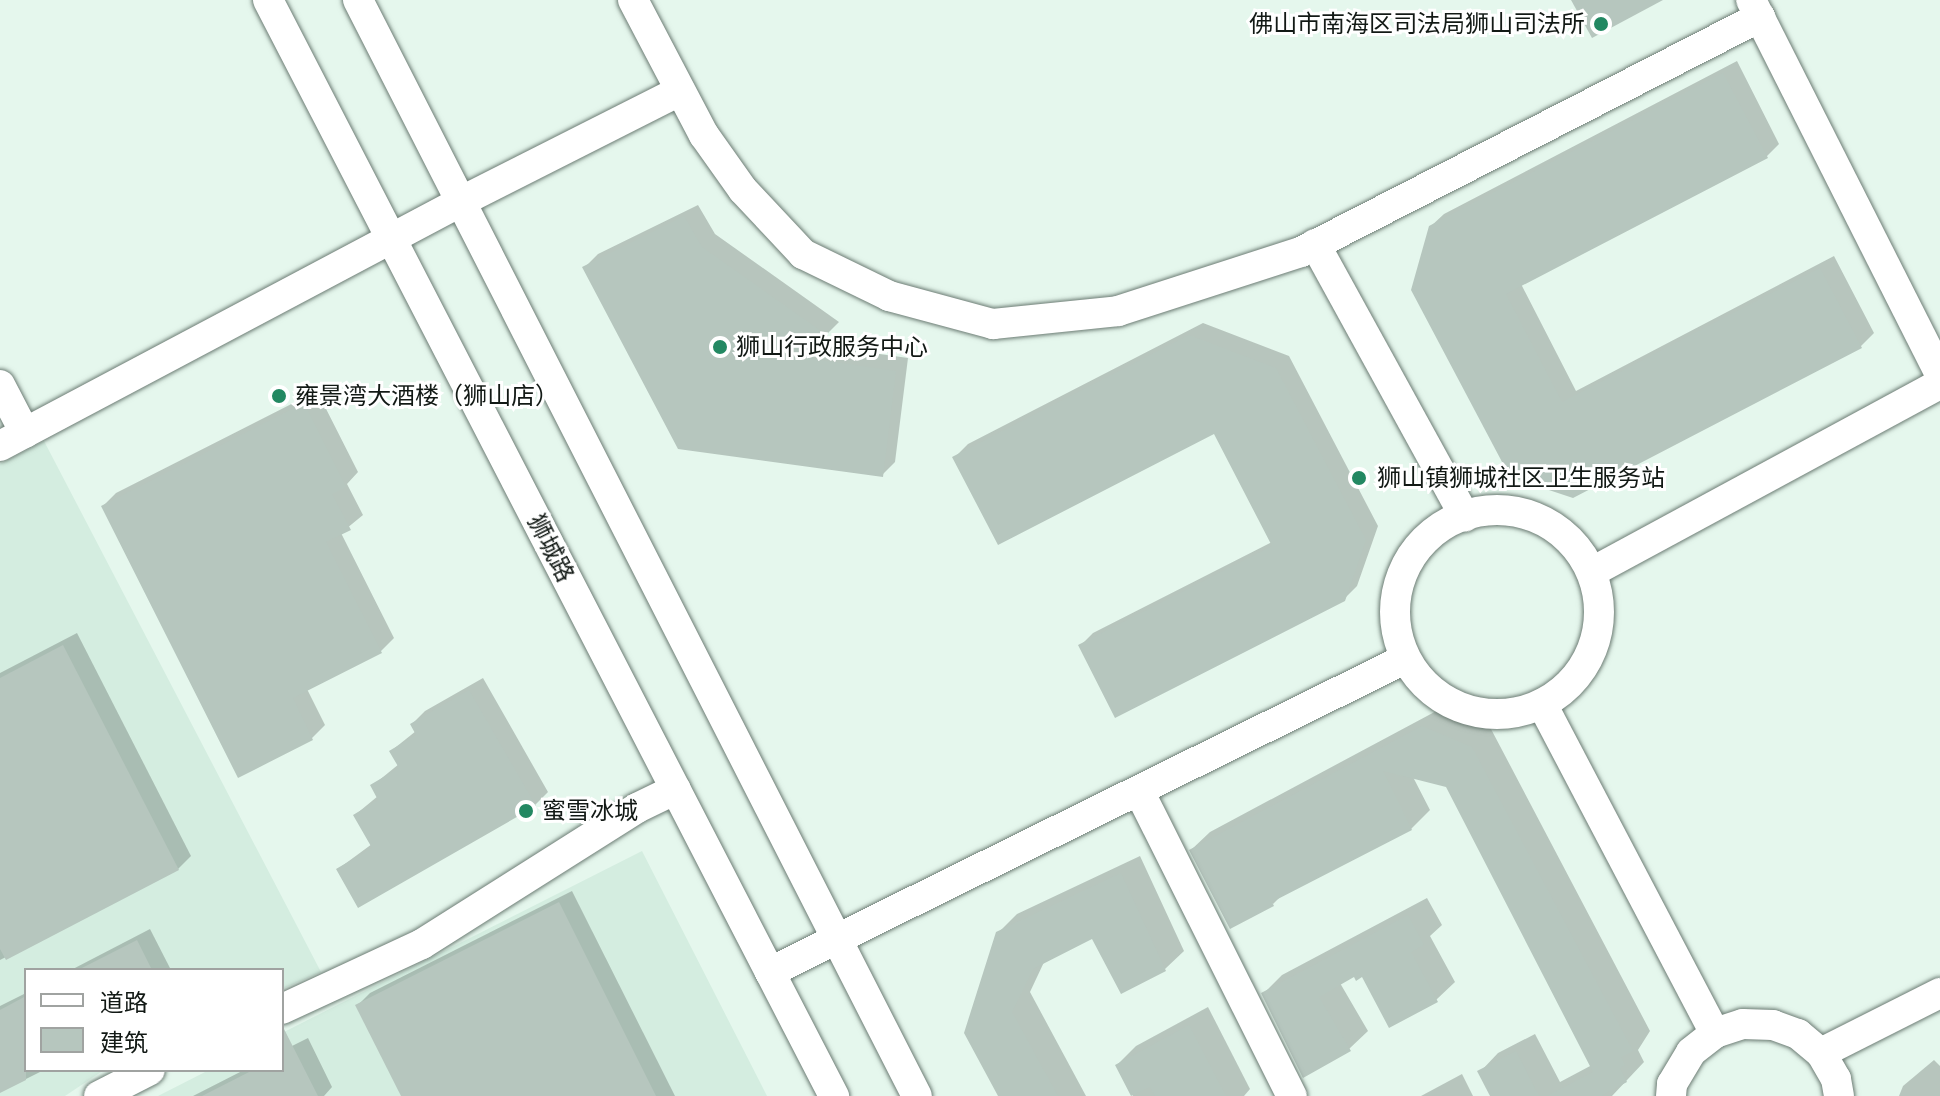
<!DOCTYPE html>
<meta charset="utf-8">
<style>
body{margin:0}
#map{position:relative;width:1940px;height:1096px;overflow:hidden;background:#e5f7ed;font-family:"PT Sans Narrow","Noto Sans SC",sans-serif}
div>[style]{position:absolute}
.built>*{inset:0;background:#d4ede0}
.shadow>*{inset:0;background:#0003}
.building>*{inset:0;background:#b6c6be}
.roads{filter:drop-shadow(0 0 2px #6c7c74) drop-shadow(0 0 2px #6c7c74)}
.minor>*{height:30px;margin:-15px;padding:0 15px;transform-origin:15px;border-radius:15px;background:#fff}
.minor>.ring{margin:-15px;padding:0;box-sizing:content-box;background:none;border:30px solid #fff;border-radius:50%}
.dots>*{width:22px;height:22px;translate:-50% -50%;box-sizing:border-box;border:4px solid #fff;border-radius:50%}
span{translate:-50% -50%;white-space:nowrap;text-align:center;line-height:1.15;-webkit-text-stroke:6px #fff;paint-order:stroke}
.poi-label{font-size:24px;color:#121915}
.right{translate:-100% -50%;text-align:right}
.left{translate:0 -50%;text-align:left}
.street-label{font-size:24px;color:#121915}
.legend{position:absolute;left:24px;top:968px;width:260px;height:104px;box-sizing:border-box;background:#fff;border:2px solid #a0a3a1;margin:0;padding:10px 14px;list-style:none;font-size:24px;color:#121915}
.legend li{display:flex;align-items:center;gap:16px;height:40px}
.legend b{width:40px;border:2px solid #a0a3a1}
</style>
<div id="map">
<div class="built">
<div style="clip-path:polygon(44px 441px,321px 972px,282px 989px,282px 970px,26px 970px,26px 1070px,104px 1070px,65px 1096px,0 1096px,0 464px)"></div>
<div style="clip-path:polygon(642px 851px,767px 1096px,158px 1096px,209px 1070px,282px 1070px,282px 1033px)"></div>
</div>
<div class="shadow">
<div style="clip-path:polygon(1737px 61px,1779px 144px,1766px 157px,1521px 284px,1576px 391px,1834px 256px,1874px 333px,1861px 346px,1573px 496px,1430px 227px,1444px 214px)"></div>
<div style="clip-path:polygon(698px 205px,715px 234px,839px 322px,816px 345px,908px 358px,895px 462px,882px 475px,585px 267px,598px 254px)"></div>
<div style="clip-path:polygon(1203px 323px,1289px 356px,1378px 526px,1357px 586px,1343px 600px,1080px 646px,1093px 633px,1272px 542px,1215px 432px,955px 457px,968px 444px)"></div>
<div style="clip-path:polygon(317px 391px,358px 472px,347px 484px,363px 515px,341px 533px,394px 638px,381px 651px,307px 689px,325px 725px,312px 738px,239px 775px,103px 506px,116px 493px)"></div>
<div style="clip-path:polygon(77px 633px,191px 856px,178px 869px,0 960px,0 673px)"></div>
<div style="clip-path:polygon(483px 678px,548px 792px,535px 805px,338px 869px,372px 844px,355px 815px,378px 796px,372px 786px,399px 764px,391px 751px,416px 731px,412px 724px,425px 711px)"></div>
<div style="clip-path:polygon(1442px 708px,1491px 729px,1650px 1031px,1638px 1050px,1644px 1062px,1612px 1096px,1492px 1096px,1480px 1072px,1498px 1053px,1535px 1034px,1560px 1082px,1592px 1065px,1448px 785px,1413px 777px,1430px 810px,1411px 829px,1284px 893px,1273px 904px,1191px 850px,1210px 832px)"></div>
<div style="clip-path:polygon(1140px 856px,1184px 951px,1165px 969px,1093px 936px,1045px 960px,1030px 992px,1086px 1096px,1001px 1096px,998px 933px,1017px 914px)"></div>
<div style="clip-path:polygon(572px 891px,675px 1096px,403px 1096px,357px 1006px,370px 993px)"></div>
<div style="clip-path:polygon(1427px 898px,1442px 925px,1430px 936px,1455px 982px,1436px 1000px,1355px 974px,1340px 983px,1368px 1031px,1349px 1049px,1263px 994px,1282px 975px)"></div>
<div style="clip-path:polygon(150px 929px,171px 970px,71px 970px)"></div>
<div style="clip-path:polygon(26px 993px,26px 1070px,44px 1070px,0 1092px,0 1006px)"></div>
<div style="clip-path:polygon(1208px 1007px,1250px 1089px,1244px 1096px,1133px 1096px,1117px 1065px,1136px 1046px)"></div>
<div style="clip-path:polygon(308px 1038px,332px 1087px,324px 1096px,193px 1096px,244px 1070px,282px 1070px,282px 1051px)"></div>
<div style="clip-path:polygon(1934px 1060px,1940px 1066px,1940px 1096px,1899px 1096px,1903px 1086px)"></div>
<div style="clip-path:polygon(1462px 1074px,1473px 1096px,1421px 1096px)"></div>
</div>
<div class="building">
<div style="clip-path:polygon(1571px 0,1663px 0,1592px 38px)"></div>
<div style="clip-path:polygon(1723px 73px,1768px 158px,1506px 294px,1562px 402px,1820px 268px,1862px 348px,1573px 498px,1510px 477px,1411px 290px,1429px 226px)"></div>
<div style="clip-path:polygon(684px 216px,702px 247px,828px 336px,806px 358px,896px 371px,883px 477px,678px 449px,582px 267px)"></div>
<div style="clip-path:polygon(1189px 335px,1276px 368px,1366px 540px,1345px 601px,1115px 718px,1078px 645px,1272px 546px,1214px 434px,998px 545px,952px 457px)"></div>
<div style="clip-path:polygon(304px 403px,346px 487px,332px 494px,351px 530px,326px 542px,382px 653px,293px 698px,313px 740px,238px 778px,101px 506px)"></div>
<div style="clip-path:polygon(63px 645px,179px 870px,6px 960px,0 949px,0 678px)"></div>
<div style="clip-path:polygon(469px 690px,536px 806px,358px 908px,336px 869px,372px 848px,353px 815px,378px 800px,370px 785px,399px 768px,389px 751px,416px 735px,410px 724px)"></div>
<div style="clip-path:polygon(1422px 726px,1472px 747px,1633px 1051px,1621px 1057px,1625px 1065px,1620px 1068px,1627px 1082px,1601px 1096px,1547px 1096px,1593px 1072px,1446px 787px,1383px 771px,1412px 830px,1272px 902px,1274px 906px,1230px 929px,1189px 850px)"></div>
<div style="clip-path:polygon(1121px 873px,1166px 971px,1121px 994px,1092px 939px,1033px 969px,1012px 1012px,1058px 1096px,998px 1096px,964px 1033px,996px 932px)"></div>
<div style="clip-path:polygon(559px 902px,656px 1096px,401px 1096px,355px 1005px)"></div>
<div style="clip-path:polygon(1408px 915px,1424px 945px,1411px 952px,1438px 1002px,1389px 1028px,1362px 977px,1356px 981px,1354px 977px,1319px 997px,1351px 1051px,1303px 1078px,1261px 993px)"></div>
<div style="clip-path:polygon(137px 940px,152px 970px,78px 970px)"></div>
<div style="clip-path:polygon(26px 996px,26px 1080px,0 1093px,0 1010px)"></div>
<div style="clip-path:polygon(1189px 1025px,1226px 1096px,1155px 1096px,1150px 1087px,1131px 1096px,1115px 1065px)"></div>
<div style="clip-path:polygon(283px 1027px,318px 1096px,202px 1096px,253px 1070px,282px 1070px)"></div>
<div style="clip-path:polygon(1516px 1051px,1539px 1096px,1490px 1096px,1477px 1071px)"></div>
</div>
<div class="roads">
<div class="minor">
<div style="left:268px;top:0;width:1234px;rotate:62.69deg"></div>
<div style="left:358px;top:0;width:1230px;rotate:62.98deg"></div>
<div style="left:633px;top:0;width:153px;rotate:62.3deg"></div>
<div style="left:704px;top:135px;width:67px;rotate:54.7deg"></div>
<div style="left:743px;top:190px;width:88px;rotate:46.8deg"></div>
<div style="left:803px;top:254px;width:96px;rotate:26deg"></div>
<div style="left:889px;top:296px;width:108px;rotate:15.1deg"></div>
<div style="left:993px;top:324px;width:126px;rotate:-5.9deg"></div>
<div style="left:1118px;top:311px;width:192px;rotate:-17.9deg"></div>
<div style="left:1301px;top:252px;width:516px;rotate:-27.11deg"></div>
<div style="left:1751px;top:0;width:419px;rotate:63.2deg"></div>
<div style="left:1315px;top:244px;width:311px;rotate:61.2deg"></div>
<div style="left:0;top:385px;width:54px;rotate:62.5deg"></div>
<div style="left:0;top:446px;width:523px;rotate:-27.94deg"></div>
<div style="left:462px;top:201px;width:244px;rotate:-26.8deg"></div>
<div class="ring" style="left:1395px;top:510px;width:174px;height:174px"></div>
<div style="left:1592px;top:572px;width:396px;rotate:-28.4deg"></div>
<div style="left:1542px;top:704px;width:372px;rotate:62.3deg"></div>
<div style="left:1139px;top:791px;width:341px;rotate:63.4deg"></div>
<div style="left:770px;top:972px;width:708px;rotate:-26.24deg"></div>
<div style="left:282px;top:1009px;width:154px;rotate:-24.9deg"></div>
<div style="left:422px;top:944px;width:254px;rotate:-32.3deg"></div>
<div style="left:637px;top:808px;width:43px;rotate:-26deg"></div>
<div style="left:1821px;top:1053px;width:133px;rotate:-26.8deg"></div>
<div style="left:99px;top:1096px;width:57px;rotate:-27deg"></div>
<div style="left:1671px;top:1096px;width:12px;rotate:-85deg"></div>
<div style="left:1672px;top:1084px;width:37px;rotate:-59deg"></div>
<div style="left:1691px;top:1052px;width:31px;rotate:-38deg"></div>
<div style="left:1715px;top:1033px;width:29px;rotate:-18deg"></div>
<div style="left:1743px;top:1024px;width:30px;rotate:2deg"></div>
<div style="left:1773px;top:1025px;width:27px;rotate:20deg"></div>
<div style="left:1798px;top:1034px;width:30px;rotate:40deg"></div>
<div style="left:1821px;top:1053px;width:30px;rotate:60deg"></div>
<div style="left:1836px;top:1079px;width:17px;rotate:80deg"></div>
</div>
</div>
<div class="dots">
<div style="left:1601px;top:24px;background:#238862"></div>
<div style="left:720px;top:347px;background:#238862"></div>
<div style="left:279px;top:396px;background:#238862"></div>
<div style="left:1359px;top:478px;background:#238862"></div>
<div style="left:526px;top:811px;background:#238862"></div>
</div>
<div class="poi-label">
<span class="right" style="left:1585px;top:24px">佛山市南海区司法局狮山司法所</span>
<span class="left" style="left:736px;top:347px">狮山行政服务中心</span>
<span class="left" style="left:295px;top:396px">雍景湾大酒楼（狮山店）</span>
<span class="left" style="left:1377px;top:478px">狮山镇狮城社区卫生服务站</span>
<span class="left" style="left:542px;top:811px">蜜雪冰城</span>
</div>
<div class="street-label">
<span style="left:551px;top:548px;rotate:63deg">狮城路</span>
</div>
<ul class="legend">
<li><b style="height:10px;background:#fff"></b>道路</li>
<li><b style="height:22px;background:#b6c6be"></b>建筑</li>
</ul>
</div>
